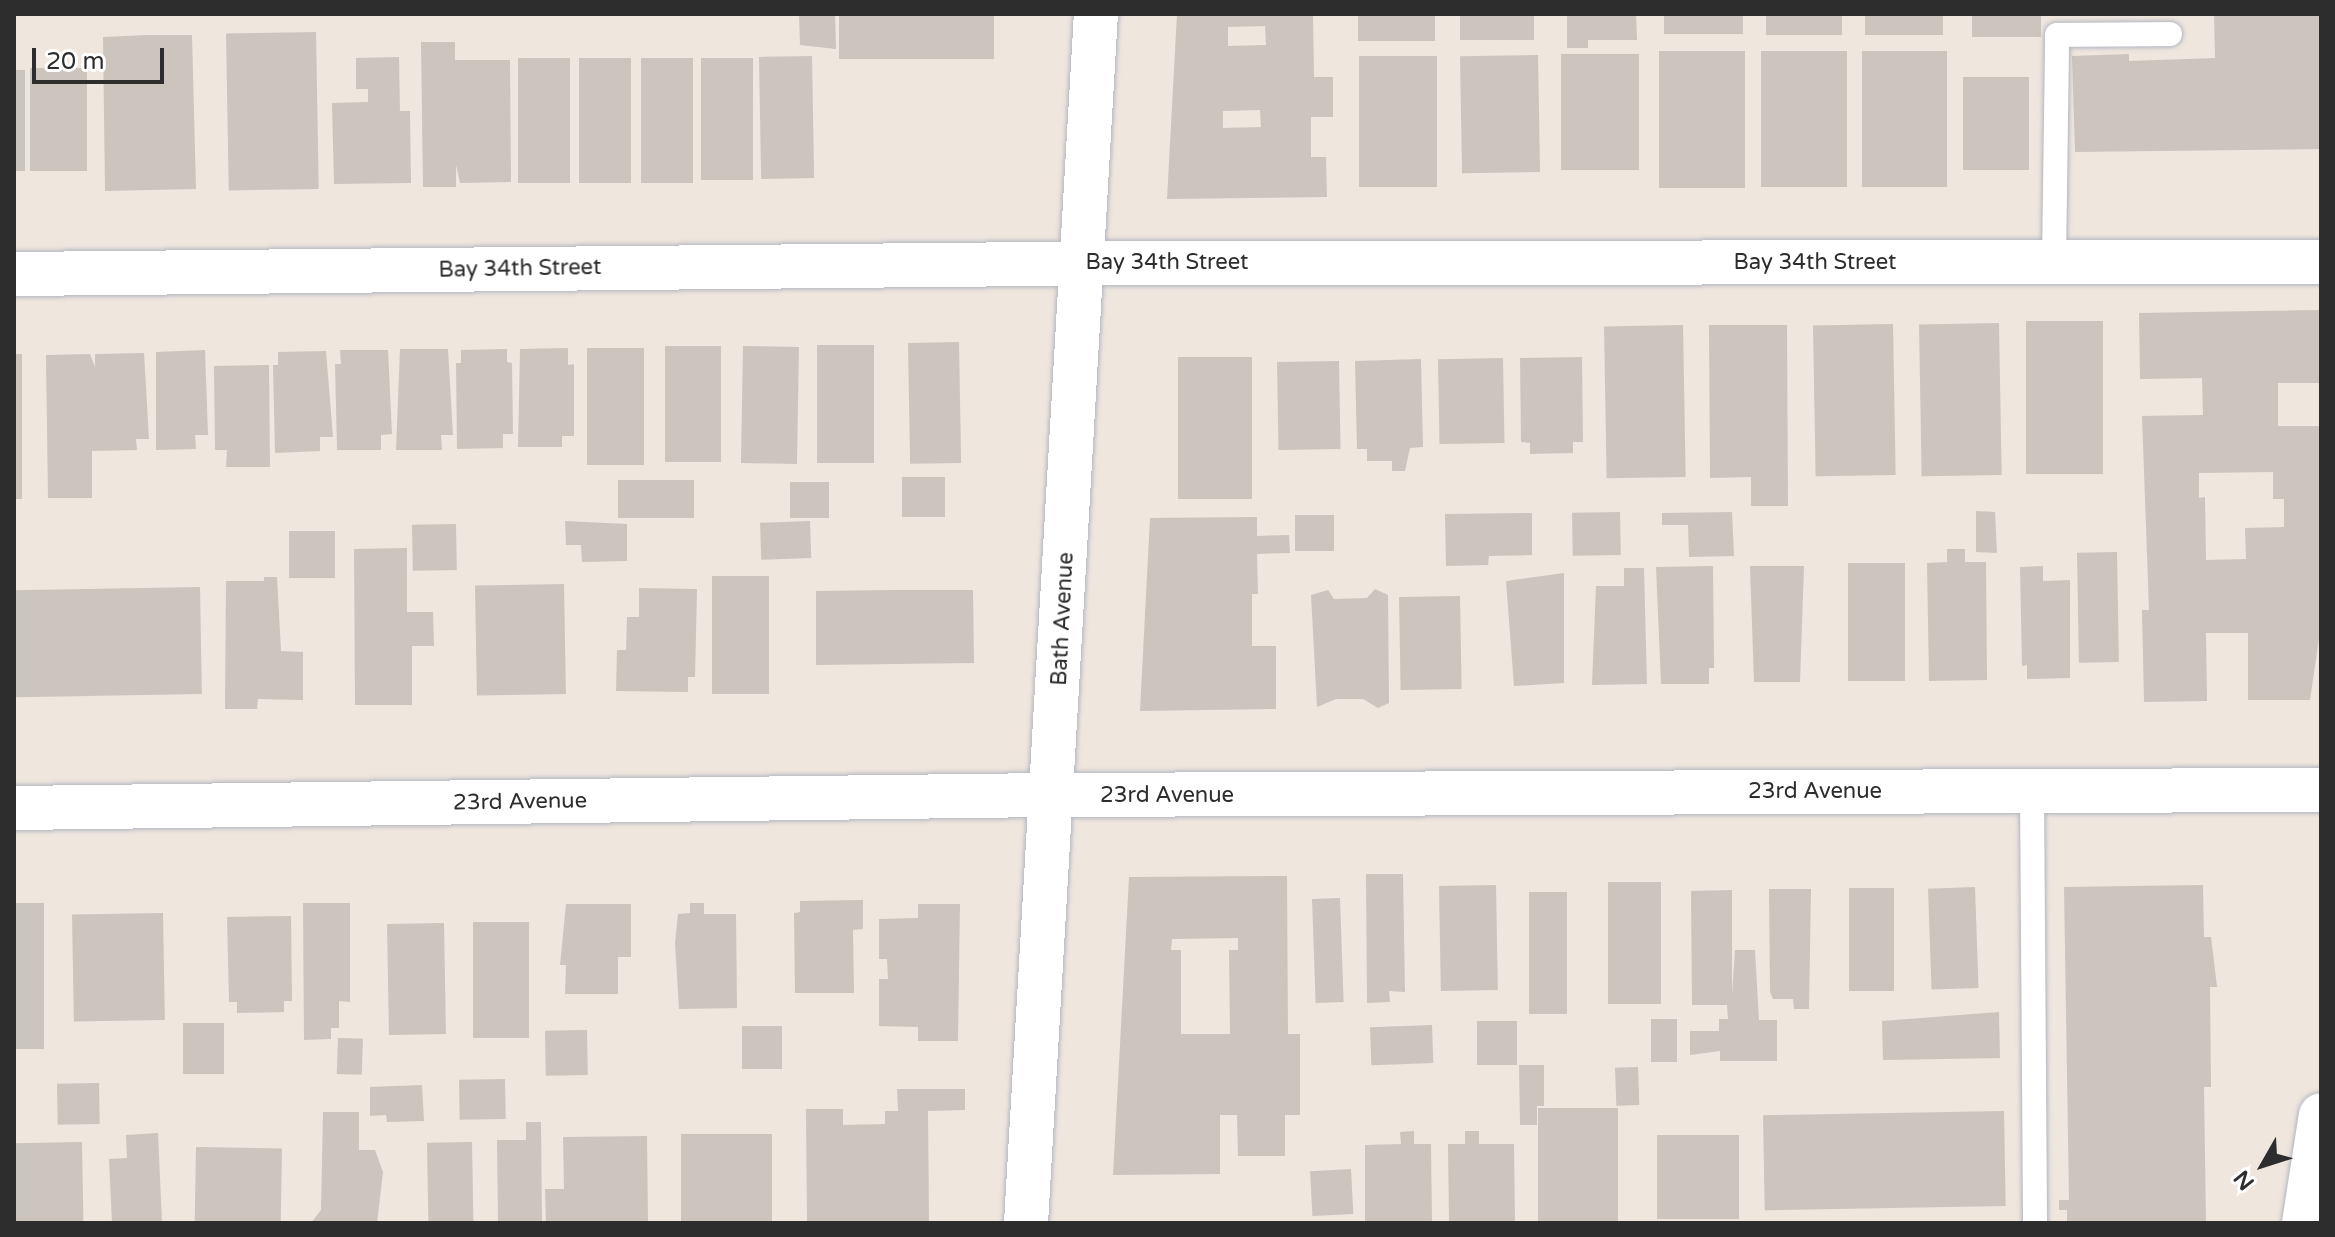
<!DOCTYPE html>
<style>
body{margin:0}
#map{position:relative;width:2335px;height:1237px;overflow:hidden;background:#efe6de;font-family:"Varela Round",sans-serif}
div>[style]{position:absolute}
.building>*{inset:0;background:#cbc5bd;transform-origin:0 0}
.roads{filter:drop-shadow(0 0 2px #b2b6c1) drop-shadow(0 0 2px #b2b6c1)}
.service>*{height:24px;margin:-12px;padding:0 12px;transform-origin:12px;border-radius:12px;background:#fff}
.minor>*{height:44px;margin:-22px;padding:0 22px;transform-origin:22px;border-radius:22px;background:#fff}
.tertiary>*{height:44px;margin:-22px;padding:0 22px;transform-origin:22px;border-radius:22px;background:#fff}
.secondary>*{height:44px;margin:-22px;padding:0 22px;transform-origin:22px;border-radius:22px;background:#fff}
span{translate:-50% -50%;white-space:nowrap;text-align:center;line-height:1.15;-webkit-text-stroke:8px #fff;paint-order:stroke}
.street-label{font-size:22px;color:#2d2d2d}
.frame{position:absolute;inset:0;border:16px solid #2d2d2d;pointer-events:none}
.north{position:absolute;left:2223px;top:1125px;width:80px;height:80px;-webkit-text-stroke:6px #fff;paint-order:stroke;rotate:231deg;font-size:22px;font-weight:700;line-height:32px;text-align:center;color:#2d2d2d}
.north::after{content:'';display:block;margin:auto;width:28px;height:36px;background:#2d2d2d;clip-path:polygon(50% 0,100% 100%,50% 72%,0 100%)}
.scale{position:absolute;left:32px;top:48px;width:132px;height:36px;box-sizing:border-box;border:4px solid #2d2d2d;border-top:0;padding-left:10px;font-size:24px;line-height:28px;white-space:nowrap;color:#2d2d2d;-webkit-text-stroke:6px #fff;paint-order:stroke}
</style>
<div id="map">
<div class="building">
<div style="clip-path:polygon(799px 14px,835px 14px,836px 49px,800px 45px)"></div>
<div style="left:839px;top:14px;width:155px;height:45px"></div>
<div style="clip-path:polygon(evenodd,1177px 14px,1313px 14px,1314px 77px,1333px 77px,1333px 117px,1311px 117px,1311px 157px,1326px 157px,1327px 197px,1167px 199px,1177px 14px,1265px 26px,1266px 45px,1228px 46px,1228px 27px,1265px 26px,1177px 14px,1260px 110px,1261px 127px,1223px 128px,1223px 111px,1260px 110px)"></div>
<div style="left:1358px;top:14px;width:77px;height:27px"></div>
<div style="left:1460px;top:14px;width:74px;height:26px"></div>
<div style="clip-path:polygon(1567px 14px,1636px 14px,1637px 40px,1588px 40px,1588px 48px,1567px 48px)"></div>
<div style="left:1664px;top:14px;width:79px;height:20px"></div>
<div style="left:1766px;top:14px;width:76px;height:21px"></div>
<div style="left:1865px;top:14px;width:78px;height:21px"></div>
<div style="left:1972px;top:14px;width:69px;height:23px"></div>
<div style="clip-path:polygon(2214px 14px,2321px 14px,2321px 149px,2075px 152px,2072px 56px,2129px 54px,2129px 61px,2215px 58px)"></div>
<div style="left:316px;top:32px;width:157px;height:90px;rotate:89deg"></div>
<div style="clip-path:polygon(148px 35px,192px 35px,196px 189px,105px 191px,103px 37px)"></div>
<div style="clip-path:polygon(421px 42px,455px 42px,455px 60px,510px 60px,511px 182px,460px 183px,456px 165px,456px 187px,423px 187px)"></div>
<div style="left:1745px;top:51px;width:137px;height:86px;rotate:90deg"></div>
<div style="left:1761px;top:51px;width:86px;height:136px"></div>
<div style="left:1862px;top:51px;width:85px;height:136px"></div>
<div style="left:1639px;top:54px;width:116px;height:78px;rotate:90deg"></div>
<div style="left:1538px;top:55px;width:117px;height:78px;rotate:89deg"></div>
<div style="left:812px;top:56px;width:122px;height:53px;rotate:89deg"></div>
<div style="left:1437px;top:56px;width:131px;height:78px;rotate:90deg"></div>
<div style="clip-path:polygon(399px 57px,400px 111px,410px 111px,411px 183px,334px 184px,332px 103px,368px 102px,368px 89px,356px 89px,356px 58px)"></div>
<div style="left:518px;top:58px;width:52px;height:125px"></div>
<div style="left:579px;top:58px;width:52px;height:125px"></div>
<div style="left:641px;top:58px;width:52px;height:125px"></div>
<div style="left:701px;top:58px;width:52px;height:122px"></div>
<div style="left:30px;top:68px;width:57px;height:103px"></div>
<div style="left:14px;top:70px;width:11px;height:101px"></div>
<div style="left:1963px;top:77px;width:66px;height:93px"></div>
<div style="clip-path:polygon(evenodd,2321px 310px,2321px 383px,2278px 383px,2278px 426px,2321px 426px,2321px 625px,2310px 700px,2248px 700px,2248px 633px,2206px 633px,2207px 701px,2144px 702px,2142px 610px,2149px 610px,2142px 416px,2203px 415px,2202px 378px,2140px 379px,2139px 313px,2321px 310px,2273px 472px,2273px 499px,2284px 499px,2284px 527px,2245px 528px,2246px 559px,2206px 560px,2205px 497px,2199px 498px,2199px 473px,2273px 472px)"></div>
<div style="left:2026px;top:321px;width:77px;height:153px"></div>
<div style="left:1999px;top:323px;width:152px;height:80px;rotate:89deg"></div>
<div style="left:1893px;top:324px;width:151px;height:80px;rotate:89deg"></div>
<div style="left:1683px;top:325px;width:152px;height:79px;rotate:89deg"></div>
<div style="clip-path:polygon(1709px 325px,1787px 325px,1788px 506px,1751px 506px,1751px 477px,1710px 478px)"></div>
<div style="left:959px;top:342px;width:121px;height:51px;rotate:89deg"></div>
<div style="left:817px;top:345px;width:57px;height:118px"></div>
<div style="left:721px;top:346px;width:116px;height:56px;rotate:90deg"></div>
<div style="left:743px;top:346px;width:56px;height:117px;rotate:1deg"></div>
<div style="clip-path:polygon(568px 348px,568px 365px,574px 364px,574px 436px,562px 436px,562px 447px,518px 447px,520px 349px)"></div>
<div style="left:587px;top:348px;width:57px;height:117px"></div>
<div style="clip-path:polygon(400px 349px,448px 349px,453px 435px,441px 435px,442px 450px,396px 450px)"></div>
<div style="clip-path:polygon(507px 349px,507px 362px,512px 363px,513px 434px,503px 434px,503px 448px,457px 449px,456px 363px,461px 363px,461px 350px)"></div>
<div style="clip-path:polygon(205px 350px,208px 435px,195px 435px,196px 449px,156px 450px,156px 352px)"></div>
<div style="clip-path:polygon(340px 350px,388px 350px,392px 434px,381px 435px,381px 450px,337px 450px,335px 364px,341px 364px)"></div>
<div style="clip-path:polygon(326px 351px,333px 437px,320px 437px,320px 451px,275px 453px,273px 365px,278px 365px,278px 352px)"></div>
<div style="clip-path:polygon(144px 353px,149px 439px,136px 439px,137px 450px,92px 451px,92px 498px,48px 498px,46px 355px,90px 354px,95px 367px,95px 354px)"></div>
<div style="left:14px;top:354px;width:8px;height:145px"></div>
<div style="left:1252px;top:357px;width:142px;height:74px;rotate:90deg"></div>
<div style="clip-path:polygon(1582px 357px,1583px 442px,1573px 442px,1573px 453px,1530px 454px,1530px 443px,1521px 442px,1520px 358px)"></div>
<div style="left:1503px;top:358px;width:85px;height:65px;rotate:89deg"></div>
<div style="clip-path:polygon(1421px 359px,1423px 447px,1410px 448px,1405px 471px,1392px 471px,1392px 461px,1367px 461px,1367px 449px,1357px 449px,1355px 361px)"></div>
<div style="left:1339px;top:361px;width:88px;height:62px;rotate:89deg"></div>
<div style="clip-path:polygon(269px 365px,270px 467px,226px 467px,227px 450px,215px 450px,214px 366px)"></div>
<div style="left:902px;top:477px;width:43px;height:40px"></div>
<div style="left:694px;top:480px;width:38px;height:76px;rotate:90deg"></div>
<div style="left:790px;top:482px;width:39px;height:36px"></div>
<div style="clip-path:polygon(1976px 511px,1995px 512px,1997px 553px,1976px 552px)"></div>
<div style="left:1620px;top:512px;width:43px;height:48px;rotate:89deg"></div>
<div style="clip-path:polygon(1732px 512px,1734px 556px,1689px 557px,1688px 525px,1662px 525px,1662px 513px)"></div>
<div style="clip-path:polygon(1532px 513px,1532px 555px,1489px 556px,1488px 565px,1446px 566px,1445px 514px)"></div>
<div style="left:1295px;top:515px;width:39px;height:36px"></div>
<div style="clip-path:polygon(1257px 517px,1257px 536px,1289px 535px,1290px 553px,1257px 554px,1258px 594px,1252px 594px,1252px 646px,1276px 646px,1276px 709px,1140px 711px,1150px 518px)"></div>
<div style="clip-path:polygon(565px 521px,627px 524px,627px 561px,582px 562px,581px 545px,566px 545px)"></div>
<div style="left:810px;top:521px;width:37px;height:50px;rotate:88deg"></div>
<div style="left:456px;top:524px;width:46px;height:44px;rotate:89deg"></div>
<div style="left:289px;top:531px;width:46px;height:47px"></div>
<div style="clip-path:polygon(407px 548px,407px 612px,433px 612px,434px 646px,412px 646px,412px 705px,355px 705px,354px 549px)"></div>
<div style="clip-path:polygon(1947px 549px,1965px 549px,1965px 562px,1986px 562px,1987px 680px,1929px 681px,1927px 563px,1947px 562px)"></div>
<div style="left:2117px;top:552px;width:110px;height:40px;rotate:89deg"></div>
<div style="left:1905px;top:563px;width:118px;height:57px;rotate:90deg"></div>
<div style="clip-path:polygon(1713px 566px,1714px 668px,1709px 668px,1709px 684px,1661px 684px,1656px 567px)"></div>
<div style="clip-path:polygon(1750px 566px,1804px 566px,1800px 682px,1754px 682px)"></div>
<div style="clip-path:polygon(2043px 566px,2043px 581px,2070px 580px,2070px 678px,2027px 679px,2027px 665px,2022px 666px,2020px 567px)"></div>
<div style="clip-path:polygon(1624px 568px,1644px 568px,1647px 684px,1592px 685px,1596px 586px,1624px 586px)"></div>
<div style="clip-path:polygon(1564px 573px,1564px 683px,1514px 686px,1506px 581px)"></div>
<div style="left:769px;top:576px;width:118px;height:57px;rotate:90deg"></div>
<div style="clip-path:polygon(264px 577px,277px 577px,281px 651px,303px 652px,303px 700px,258px 699px,257px 709px,225px 709px,226px 581px,264px 581px)"></div>
<div style="left:564px;top:584px;width:110px;height:89px;rotate:89deg"></div>
<div style="left:200px;top:587px;width:107px;height:186px;rotate:89deg"></div>
<div style="clip-path:polygon(639px 588px,697px 589px,695px 677px,688px 677px,688px 692px,616px 691px,617px 650px,626px 650px,627px 617px,639px 617px)"></div>
<div style="clip-path:polygon(1375px 589px,1388px 595px,1389px 703px,1378px 708px,1363px 699px,1336px 699px,1317px 707px,1311px 595px,1328px 590px,1334px 599px,1367px 598px)"></div>
<div style="clip-path:polygon(895px 590px,973px 590px,974px 663px,816px 665px,816px 591px)"></div>
<div style="left:1460px;top:596px;width:93px;height:61px;rotate:89deg"></div>
<div style="clip-path:polygon(1366px 874px,1403px 874px,1405px 992px,1389px 991px,1390px 1002px,1367px 1003px)"></div>
<div style="clip-path:polygon(evenodd,1287px 876px,1288px 1034px,1300px 1034px,1300px 1115px,1285px 1115px,1285px 1156px,1238px 1156px,1237px 1115px,1220px 1115px,1220px 1174px,1113px 1175px,1129px 877px,1287px 876px,1238px 938px,1238px 950px,1229px 950px,1230px 1034px,1181px 1034px,1181px 950px,1171px 950px,1172px 939px,1238px 938px)"></div>
<div style="left:1661px;top:882px;width:122px;height:53px;rotate:90deg"></div>
<div style="left:1496px;top:885px;width:105px;height:57px;rotate:89deg"></div>
<div style="clip-path:polygon(2203px 885px,2204px 937px,2211px 937px,2217px 987px,2210px 987px,2211px 1087px,2204px 1087px,2206px 1223px,2067px 1223px,2067px 1210px,2059px 1210px,2059px 1200px,2069px 1200px,2064px 887px)"></div>
<div style="left:1975px;top:887px;width:101px;height:47px;rotate:88deg"></div>
<div style="left:1849px;top:888px;width:45px;height:103px"></div>
<div style="clip-path:polygon(1769px 889px,1811px 889px,1809px 1009px,1794px 1009px,1793px 999px,1773px 999px,1770px 992px)"></div>
<div style="clip-path:polygon(1732px 890px,1732px 995px,1735px 950px,1755px 950px,1759px 1020px,1777px 1020px,1777px 1061px,1720px 1061px,1720px 1051px,1690px 1055px,1690px 1031px,1719px 1031px,1719px 1019px,1728px 1019px,1727px 1005px,1692px 1005px,1691px 891px)"></div>
<div style="left:1529px;top:892px;width:38px;height:122px"></div>
<div style="left:1340px;top:898px;width:104px;height:28px;rotate:88deg"></div>
<div style="clip-path:polygon(863px 900px,863px 929px,853px 930px,854px 993px,795px 993px,794px 913px,800px 912px,800px 901px)"></div>
<div style="left:44px;top:903px;width:146px;height:30px;rotate:90deg"></div>
<div style="clip-path:polygon(303px 903px,350px 903px,350px 1002px,339px 1001px,339px 1028px,331px 1028px,331px 1039px,304px 1040px)"></div>
<div style="clip-path:polygon(690px 903px,704px 903px,704px 914px,736px 914px,737px 1008px,679px 1009px,675px 943px,678px 914px,690px 913px)"></div>
<div style="clip-path:polygon(566px 904px,631px 904px,631px 957px,618px 957px,618px 994px,565px 994px,566px 965px,560px 965px)"></div>
<div style="clip-path:polygon(918px 904px,960px 904px,958px 1041px,918px 1041px,918px 1027px,879px 1026px,879px 979px,888px 979px,887px 959px,879px 959px,879px 919px,918px 918px)"></div>
<div style="left:163px;top:913px;width:107px;height:91px;rotate:89deg"></div>
<div style="clip-path:polygon(291px 916px,292px 1001px,284px 1001px,284px 1012px,237px 1013px,237px 1002px,229px 1002px,227px 917px)"></div>
<div style="left:473px;top:922px;width:56px;height:116px"></div>
<div style="left:444px;top:923px;width:111px;height:57px;rotate:89deg"></div>
<div style="clip-path:polygon(1999px 1012px,2000px 1058px,1883px 1060px,1882px 1021px)"></div>
<div style="left:1651px;top:1019px;width:26px;height:43px"></div>
<div style="left:1477px;top:1021px;width:40px;height:44px"></div>
<div style="left:183px;top:1023px;width:41px;height:51px"></div>
<div style="left:1432px;top:1025px;width:38px;height:62px;rotate:88deg"></div>
<div style="left:742px;top:1026px;width:40px;height:43px"></div>
<div style="left:587px;top:1030px;width:45px;height:42px;rotate:89deg"></div>
<div style="left:338px;top:1038px;width:25px;height:36px;rotate:2deg"></div>
<div style="clip-path:polygon(1519px 1065px,1544px 1065px,1544px 1106px,1537px 1106px,1537px 1125px,1520px 1125px)"></div>
<div style="left:1638px;top:1067px;width:38px;height:23px;rotate:88deg"></div>
<div style="left:505px;top:1079px;width:40px;height:46px;rotate:89deg"></div>
<div style="left:99px;top:1083px;width:41px;height:42px;rotate:89deg"></div>
<div style="clip-path:polygon(422px 1085px,424px 1121px,387px 1122px,386px 1115px,370px 1116px,370px 1087px)"></div>
<div style="clip-path:polygon(897px 1089px,965px 1089px,965px 1110px,928px 1111px,929px 1223px,807px 1223px,806px 1109px,843px 1109px,843px 1125px,885px 1124px,885px 1111px,898px 1111px)"></div>
<div style="left:1618px;top:1108px;width:115px;height:80px;rotate:90deg"></div>
<div style="left:2004px;top:1111px;width:95px;height:241px;rotate:89deg"></div>
<div style="clip-path:polygon(323px 1112px,359px 1112px,359px 1150px,375px 1150px,383px 1172px,377px 1223px,311px 1223px,321px 1210px)"></div>
<div style="clip-path:polygon(526px 1122px,541px 1122px,542px 1223px,498px 1223px,497px 1140px,526px 1140px)"></div>
<div style="clip-path:polygon(1414px 1131px,1414px 1144px,1431px 1144px,1432px 1223px,1365px 1223px,1365px 1145px,1401px 1144px,1400px 1132px)"></div>
<div style="clip-path:polygon(1465px 1131px,1479px 1131px,1479px 1144px,1514px 1144px,1515px 1223px,1449px 1223px,1448px 1144px,1465px 1144px)"></div>
<div style="clip-path:polygon(158px 1133px,162px 1223px,112px 1223px,109px 1159px,127px 1158px,126px 1135px)"></div>
<div style="left:681px;top:1134px;width:91px;height:89px"></div>
<div style="left:1657px;top:1135px;width:82px;height:84px"></div>
<div style="clip-path:polygon(647px 1136px,648px 1223px,546px 1223px,545px 1189px,564px 1189px,563px 1137px)"></div>
<div style="left:82px;top:1142px;width:81px;height:68px;rotate:89deg"></div>
<div style="left:472px;top:1142px;width:81px;height:45px;rotate:89deg"></div>
<div style="left:196px;top:1147px;width:86px;height:76px;rotate:1deg"></div>
<div style="left:1351px;top:1169px;width:45px;height:41px;rotate:87deg"></div>
</div>
<div class="roads">
<div class="service">
<div style="left:2054px;top:262px;width:227px;rotate:-89.2deg"></div>
<div style="left:2057px;top:35px;width:113px;rotate:-0.5deg"></div>
<div style="left:2032px;top:790px;width:433px;rotate:89.6deg"></div>
</div>
<div class="minor">
<div style="left:14px;top:274px;width:1126px;rotate:-0.56deg"></div>
<div style="left:1140px;top:263px;width:1181px;rotate:-0.05deg"></div>
<div style="left:14px;top:808px;width:1039px;rotate:-0.72deg"></div>
<div style="left:1053px;top:795px;width:1268px;rotate:-0.23deg"></div>
</div>
<div class="tertiary">
<div style="left:1026px;top:1223px;width:1211px;rotate:-86.69deg"></div>
</div>
<div class="secondary">
<div style="left:2304px;top:1223px;width:109px;rotate:-81.1deg"></div>
</div>
</div>
<div class="street-label">
<span style="left:1167px;top:263px">Bay 34th Street</span>
<span style="left:1815px;top:263px">Bay 34th Street</span>
<span style="left:520px;top:269px;rotate:-1deg">Bay 34th Street</span>
<span style="left:1063px;top:619px;rotate:-87deg">Bath Avenue</span>
<span style="left:1815px;top:792px">23rd Avenue</span>
<span style="left:1167px;top:796px">23rd Avenue</span>
<span style="left:520px;top:802px;rotate:-1deg">23rd Avenue</span>
</div>
<div class="frame"></div>
<div class="north">N</div>
<div class="scale">20 m</div>
</div>
